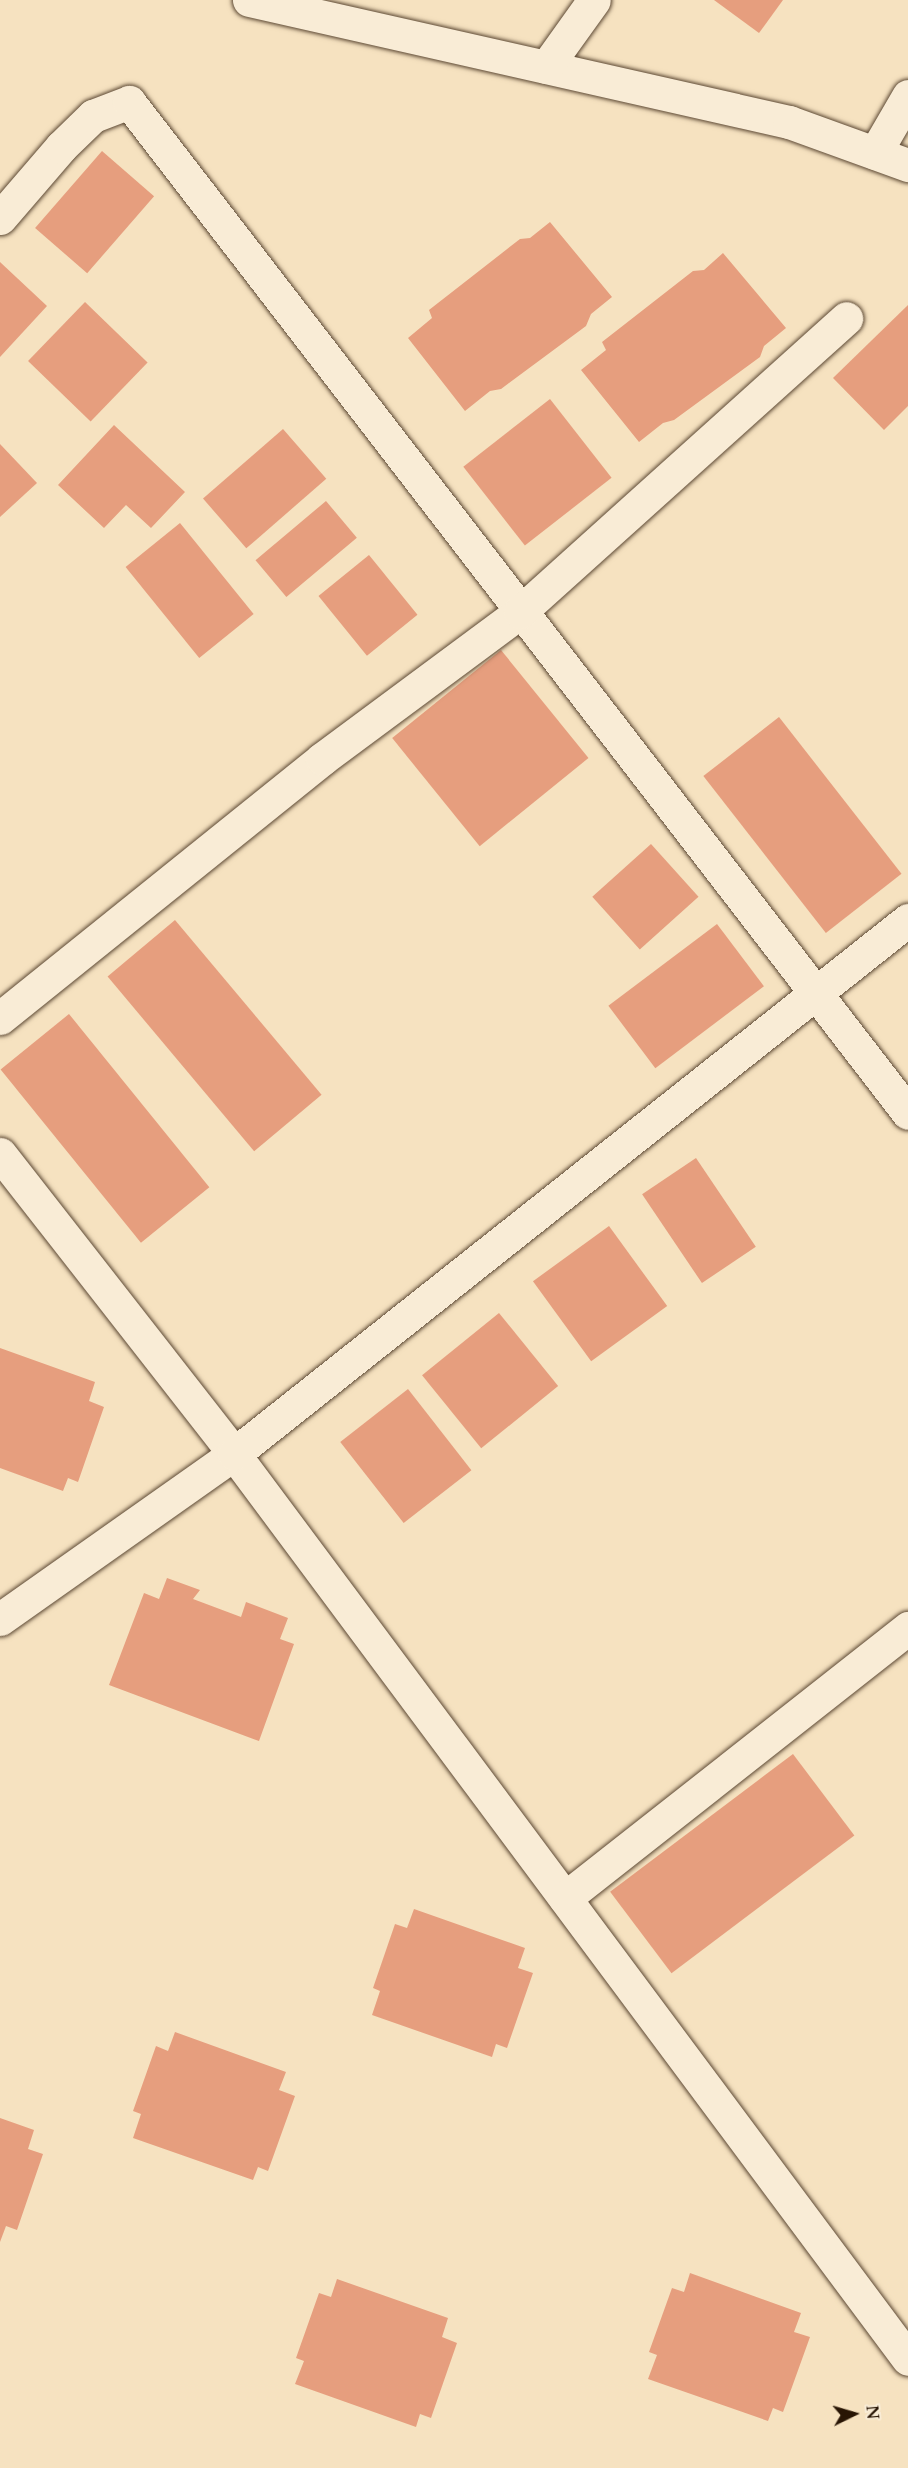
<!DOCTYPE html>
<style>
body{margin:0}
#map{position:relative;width:908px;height:2468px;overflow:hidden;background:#f6e2c0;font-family:Cardo,serif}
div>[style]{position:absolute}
.building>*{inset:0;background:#e69e7e;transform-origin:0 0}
.roads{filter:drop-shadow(0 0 2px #5c4833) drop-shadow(0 0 2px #5c4833)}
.street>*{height:33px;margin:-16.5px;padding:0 16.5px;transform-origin:16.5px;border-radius:16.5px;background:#f9ecd6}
span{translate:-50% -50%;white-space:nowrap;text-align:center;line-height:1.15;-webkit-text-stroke:5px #f9ecd6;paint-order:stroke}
.north{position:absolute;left:824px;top:2384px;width:60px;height:60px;-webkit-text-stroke:4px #f9ecd6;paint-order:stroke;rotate:85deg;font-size:16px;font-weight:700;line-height:24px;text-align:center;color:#281504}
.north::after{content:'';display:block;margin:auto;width:21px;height:27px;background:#281504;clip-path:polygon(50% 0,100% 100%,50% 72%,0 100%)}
</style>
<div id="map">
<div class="building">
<div style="clip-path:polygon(714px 0,783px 0,759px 33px)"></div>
<div style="left:102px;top:151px;width:69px;height:102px;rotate:41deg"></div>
<div style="clip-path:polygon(550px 222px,612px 297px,591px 314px,586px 326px,501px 389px,490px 391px,465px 411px,408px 338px,432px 318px,429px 310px,520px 239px,530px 238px)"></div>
<div style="clip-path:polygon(723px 253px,786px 328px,764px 346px,760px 357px,674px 420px,663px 423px,639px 442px,581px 370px,606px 350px,602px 342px,693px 271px,704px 270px)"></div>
<div style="clip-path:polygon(0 262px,47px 306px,0 357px)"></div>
<div style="left:85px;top:302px;width:87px;height:82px;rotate:44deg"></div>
<div style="clip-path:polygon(908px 305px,908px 406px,884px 430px,833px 378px)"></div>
<div style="left:550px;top:399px;width:100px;height:110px;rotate:52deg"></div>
<div style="clip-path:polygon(114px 425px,185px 492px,151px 528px,126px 505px,104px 528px,58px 485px)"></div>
<div style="left:283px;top:429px;width:66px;height:106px;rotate:49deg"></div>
<div style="clip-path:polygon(0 444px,37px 483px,0 517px)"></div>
<div style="left:326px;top:501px;width:48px;height:92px;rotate:50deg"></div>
<div style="left:180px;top:523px;width:117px;height:70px;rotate:51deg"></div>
<div style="left:369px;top:555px;width:77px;height:65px;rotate:51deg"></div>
<div style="left:501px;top:650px;width:139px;height:140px;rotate:51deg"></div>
<div style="left:779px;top:717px;width:199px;height:96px;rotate:52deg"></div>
<div style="left:651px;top:844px;width:71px;height:79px;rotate:48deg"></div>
<div style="left:175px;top:920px;width:228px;height:88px;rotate:50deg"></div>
<div style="left:717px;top:924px;width:78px;height:136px;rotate:53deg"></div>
<div style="left:69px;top:1014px;width:223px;height:88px;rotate:51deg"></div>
<div style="left:696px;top:1158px;width:107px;height:65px;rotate:56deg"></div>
<div style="left:609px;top:1226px;width:99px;height:94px;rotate:54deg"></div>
<div style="left:499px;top:1313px;width:94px;height:99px;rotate:51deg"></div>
<div style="clip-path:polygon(0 1348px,95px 1382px,89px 1401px,104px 1407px,78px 1482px,68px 1478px,63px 1491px,0 1468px)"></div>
<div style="left:408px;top:1389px;width:103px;height:86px;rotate:52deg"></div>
<div style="clip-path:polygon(167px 1578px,200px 1590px,193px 1599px,241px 1617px,246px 1602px,288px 1618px,280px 1639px,294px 1644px,259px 1741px,109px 1685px,144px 1593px,159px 1599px)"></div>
<div style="left:793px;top:1754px;width:102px;height:229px;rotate:53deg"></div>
<div style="clip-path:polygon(414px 1909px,525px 1948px,518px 1968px,533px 1973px,507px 2048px,496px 2044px,492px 2057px,372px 2015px,380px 1991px,373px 1988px,395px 1924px,407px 1928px)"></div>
<div style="clip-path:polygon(175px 2032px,286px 2072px,279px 2090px,295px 2096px,268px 2171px,258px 2167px,253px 2180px,133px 2138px,141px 2114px,133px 2111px,156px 2046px,168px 2051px)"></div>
<div style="clip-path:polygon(0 2118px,34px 2130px,28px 2149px,43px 2154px,17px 2230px,6px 2226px,0 2242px)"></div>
<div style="clip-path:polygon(690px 2273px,801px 2313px,794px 2332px,810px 2337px,783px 2412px,773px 2408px,768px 2421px,648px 2379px,657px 2355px,649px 2352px,672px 2288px,684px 2292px)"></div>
<div style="clip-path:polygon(337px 2279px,448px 2318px,442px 2337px,457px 2343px,431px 2418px,420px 2414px,416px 2427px,295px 2384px,304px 2361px,296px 2358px,319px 2293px,331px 2297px)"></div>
</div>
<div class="roads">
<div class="street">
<div style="left:249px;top:0;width:554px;rotate:12.73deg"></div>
<div style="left:789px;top:122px;width:127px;rotate:19.9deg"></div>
<div style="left:546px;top:67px;width:82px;rotate:-54.4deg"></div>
<div style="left:875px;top:153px;width:66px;rotate:-59.9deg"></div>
<div style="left:0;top:218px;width:94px;rotate:-49.3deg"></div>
<div style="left:61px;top:147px;width:45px;rotate:-44.1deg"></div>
<div style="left:93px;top:116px;width:39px;rotate:-21deg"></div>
<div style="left:129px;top:102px;width:1276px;rotate:52.38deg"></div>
<div style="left:0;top:1018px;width:413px;rotate:-38.8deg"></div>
<div style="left:322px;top:759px;width:247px;rotate:-36.6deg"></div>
<div style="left:520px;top:612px;width:439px;rotate:-42deg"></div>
<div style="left:0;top:1154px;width:380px;rotate:52deg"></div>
<div style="left:234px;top:1454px;width:1128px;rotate:53.32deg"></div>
<div style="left:0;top:1619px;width:286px;rotate:-35.2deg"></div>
<div style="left:234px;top:1454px;width:860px;rotate:-38.39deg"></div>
<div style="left:565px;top:1898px;width:437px;rotate:-38.2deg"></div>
</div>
</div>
<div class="north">N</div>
</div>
